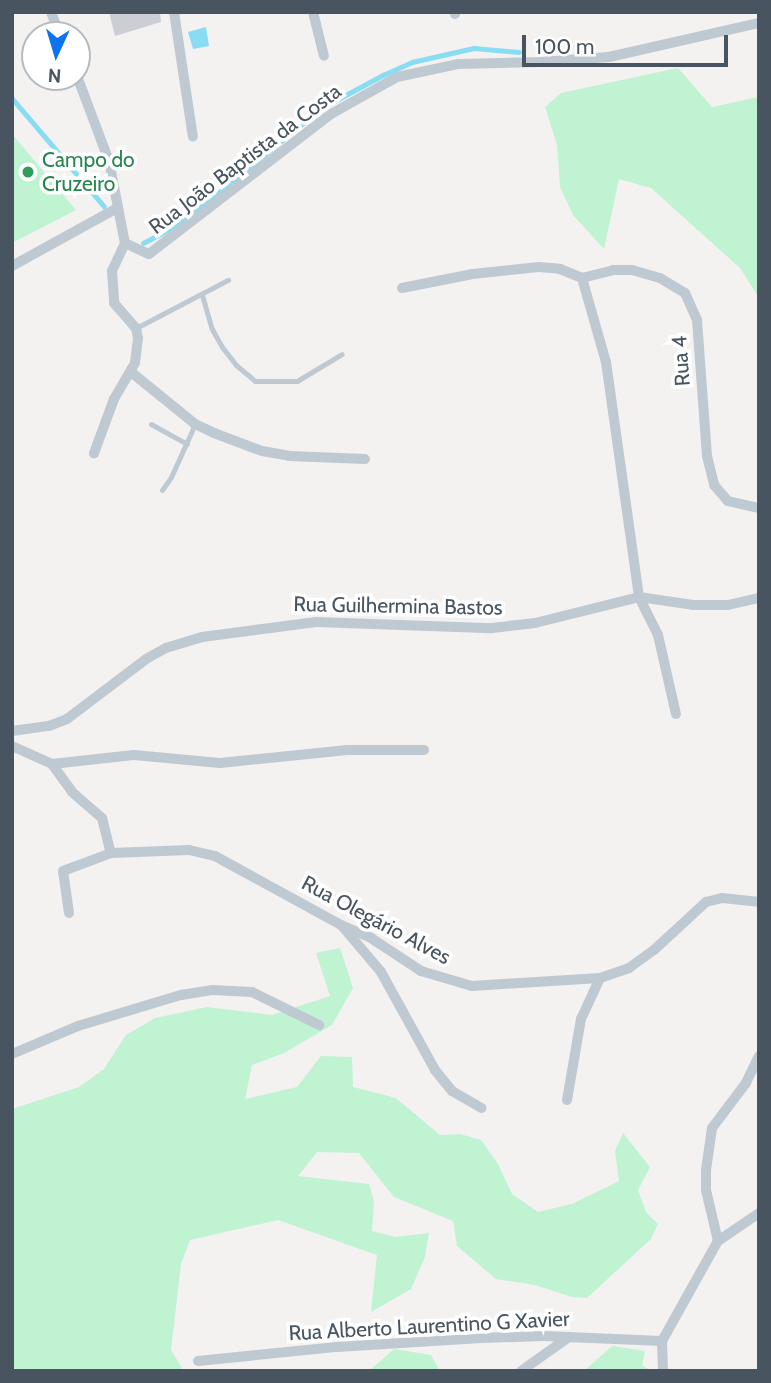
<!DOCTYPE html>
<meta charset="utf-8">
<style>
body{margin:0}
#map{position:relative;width:771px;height:1383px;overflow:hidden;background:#f4f1f1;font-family:Cabin,sans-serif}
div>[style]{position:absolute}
.green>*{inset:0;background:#bff3d2}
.water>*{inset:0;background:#89ddf2}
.stream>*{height:4.5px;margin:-2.25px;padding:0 2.25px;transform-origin:2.25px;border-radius:2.25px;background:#89ddf2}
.building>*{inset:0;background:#cbced4}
.lane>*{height:5px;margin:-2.5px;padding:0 2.5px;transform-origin:2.5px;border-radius:2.5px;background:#bfc9d2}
.street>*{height:10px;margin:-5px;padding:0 5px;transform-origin:5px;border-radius:5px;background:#bfc9d2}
.dots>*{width:19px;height:19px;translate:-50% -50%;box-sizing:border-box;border:4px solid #fff;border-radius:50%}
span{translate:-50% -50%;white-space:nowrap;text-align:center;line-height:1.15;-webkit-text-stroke:7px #fff;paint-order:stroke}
.street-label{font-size:21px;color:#485561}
.leisure-label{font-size:21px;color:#27864d}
.left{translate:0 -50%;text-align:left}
.frame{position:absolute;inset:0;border:14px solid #485561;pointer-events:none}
.north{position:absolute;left:21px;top:21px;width:70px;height:70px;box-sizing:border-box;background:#fff;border:2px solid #b6bbc0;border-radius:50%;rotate:184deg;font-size:19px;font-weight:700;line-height:28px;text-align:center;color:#485561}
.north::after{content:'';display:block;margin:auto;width:24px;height:32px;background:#0e73f1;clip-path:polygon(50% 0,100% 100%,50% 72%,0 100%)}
.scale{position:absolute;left:522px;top:35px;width:206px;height:32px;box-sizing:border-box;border:4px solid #485561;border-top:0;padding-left:9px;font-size:21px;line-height:24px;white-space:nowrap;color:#485561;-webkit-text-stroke:5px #fff;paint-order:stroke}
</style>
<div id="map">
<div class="green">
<div style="clip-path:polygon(678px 68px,712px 107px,759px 97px,759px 298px,740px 268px,651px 188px,619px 179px,604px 249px,573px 215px,560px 187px,557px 145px,545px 107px,561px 93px)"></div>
<div style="clip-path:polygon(12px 134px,76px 210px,12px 243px)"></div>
<div style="clip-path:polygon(340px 948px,353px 988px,332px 1025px,284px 1053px,252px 1065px,245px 1099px,297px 1087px,321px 1056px,352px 1057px,353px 1087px,396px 1098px,440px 1135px,460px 1134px,481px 1140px,498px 1164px,512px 1194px,538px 1212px,572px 1204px,619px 1181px,615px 1151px,623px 1133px,650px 1167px,638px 1190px,646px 1212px,658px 1224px,651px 1239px,587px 1298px,572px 1297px,535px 1285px,496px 1279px,457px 1246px,453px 1221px,394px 1197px,359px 1153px,317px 1152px,298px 1176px,369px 1184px,374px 1201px,372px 1231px,395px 1237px,429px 1233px,425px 1257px,411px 1289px,371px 1312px,377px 1255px,278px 1220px,190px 1240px,181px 1264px,171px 1350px,182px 1368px,176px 1371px,12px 1371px,12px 1109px,79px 1087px,104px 1069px,126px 1035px,155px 1018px,207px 1007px,272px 1015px,330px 996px,316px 953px)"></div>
<div style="clip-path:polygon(612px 1346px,645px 1351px,642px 1365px,651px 1371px,584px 1371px)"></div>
<div style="clip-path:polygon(394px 1349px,431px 1355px,440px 1371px,369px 1371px)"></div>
</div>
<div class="water">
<div style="clip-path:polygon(206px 27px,209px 46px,193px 49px,188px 32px)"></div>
</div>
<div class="stream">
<div style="left:12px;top:98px;width:142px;rotate:49.6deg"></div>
<div style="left:143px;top:243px;width:28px;rotate:-27deg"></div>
<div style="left:168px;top:230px;width:53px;rotate:-35.8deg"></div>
<div style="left:211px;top:199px;width:141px;rotate:-39.5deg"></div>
<div style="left:320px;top:109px;width:72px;rotate:-28.4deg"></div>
<div style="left:383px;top:75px;width:32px;rotate:-24deg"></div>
<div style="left:412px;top:62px;width:64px;rotate:-12.7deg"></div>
<div style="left:474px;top:48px;width:45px;rotate:5.1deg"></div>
</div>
<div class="building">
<div style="clip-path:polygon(109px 12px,160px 12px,161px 22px,115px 36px)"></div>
</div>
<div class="lane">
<div style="left:202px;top:295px;width:35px;rotate:74deg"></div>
<div style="left:212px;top:329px;width:21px;rotate:61deg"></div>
<div style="left:222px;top:347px;width:23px;rotate:52deg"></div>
<div style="left:236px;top:365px;width:25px;rotate:40deg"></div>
<div style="left:255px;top:381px;width:42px"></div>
<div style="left:297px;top:381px;width:52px;rotate:-31deg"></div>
<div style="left:136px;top:328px;width:104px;rotate:-27.6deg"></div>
<div style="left:151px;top:424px;width:41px;rotate:29.1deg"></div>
<div style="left:162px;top:490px;width:16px;rotate:-55deg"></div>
<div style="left:171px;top:477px;width:58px;rotate:-65.6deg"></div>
</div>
<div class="street">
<div style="left:51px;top:12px;width:25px;rotate:69deg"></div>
<div style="left:174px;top:12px;width:126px;rotate:81.4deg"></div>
<div style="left:313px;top:12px;width:45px;rotate:76deg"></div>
<div style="left:455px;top:12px;width:2px;rotate:90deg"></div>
<div style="left:77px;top:76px;width:91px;rotate:69.4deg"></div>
<div style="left:109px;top:161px;width:84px;rotate:79deg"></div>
<div style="left:125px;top:243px;width:31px;rotate:115deg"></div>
<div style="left:112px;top:271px;width:32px;rotate:86deg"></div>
<div style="left:114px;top:303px;width:33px;rotate:49deg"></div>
<div style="left:136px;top:328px;width:10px;rotate:79deg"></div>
<div style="left:138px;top:338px;width:25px;rotate:97deg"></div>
<div style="left:135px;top:363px;width:42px;rotate:120.3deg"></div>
<div style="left:114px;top:399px;width:58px;rotate:110.3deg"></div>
<div style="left:125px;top:243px;width:26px;rotate:25deg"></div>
<div style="left:149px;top:254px;width:230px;rotate:-37.6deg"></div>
<div style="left:331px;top:114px;width:76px;rotate:-29.3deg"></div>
<div style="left:397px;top:77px;width:62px;rotate:-12deg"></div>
<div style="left:458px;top:64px;width:83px;rotate:-1.4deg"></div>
<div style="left:541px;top:62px;width:68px;rotate:-4.2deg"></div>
<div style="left:609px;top:57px;width:154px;rotate:-12.8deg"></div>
<div style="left:12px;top:266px;width:120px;rotate:-28.9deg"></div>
<div style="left:582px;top:278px;width:32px;rotate:-14deg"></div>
<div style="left:613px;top:270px;width:19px"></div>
<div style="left:632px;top:270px;width:29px;rotate:16deg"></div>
<div style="left:660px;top:278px;width:29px;rotate:31deg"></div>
<div style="left:685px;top:293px;width:30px;rotate:66deg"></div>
<div style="left:697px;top:320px;width:136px;rotate:85.8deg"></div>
<div style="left:707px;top:456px;width:30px;rotate:76deg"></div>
<div style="left:714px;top:485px;width:21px;rotate:49deg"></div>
<div style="left:728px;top:501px;width:32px;rotate:13deg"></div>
<div style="left:402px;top:288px;width:72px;rotate:-11.2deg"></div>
<div style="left:473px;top:274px;width:66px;rotate:-6.1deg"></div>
<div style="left:539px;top:267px;width:21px;rotate:5deg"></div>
<div style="left:560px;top:269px;width:24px;rotate:22deg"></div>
<div style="left:582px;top:278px;width:87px;rotate:74.1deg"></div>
<div style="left:606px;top:362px;width:237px;rotate:82deg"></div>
<div style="left:639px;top:597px;width:42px;rotate:63.4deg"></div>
<div style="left:658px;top:635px;width:81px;rotate:77.2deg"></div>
<div style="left:131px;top:372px;width:82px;rotate:39.1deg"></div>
<div style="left:195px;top:424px;width:21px;rotate:25deg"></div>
<div style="left:214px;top:433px;width:51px;rotate:20.6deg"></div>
<div style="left:262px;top:451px;width:27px;rotate:10deg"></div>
<div style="left:289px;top:456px;width:76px;rotate:2.3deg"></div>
<div style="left:12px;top:731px;width:37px;rotate:-8deg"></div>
<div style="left:49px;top:726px;width:19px;rotate:-21deg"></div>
<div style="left:67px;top:719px;width:99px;rotate:-37.2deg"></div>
<div style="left:146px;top:659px;width:23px;rotate:-29deg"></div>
<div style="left:166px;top:648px;width:38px;rotate:-17deg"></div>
<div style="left:202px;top:637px;width:115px;rotate:-7.5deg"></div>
<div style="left:316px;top:622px;width:176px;rotate:2deg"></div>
<div style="left:492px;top:628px;width:43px;rotate:-6.6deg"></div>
<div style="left:535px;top:623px;width:107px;rotate:-14deg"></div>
<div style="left:639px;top:597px;width:56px;rotate:8.3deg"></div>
<div style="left:694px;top:605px;width:34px"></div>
<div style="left:728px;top:605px;width:32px;rotate:-13deg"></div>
<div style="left:12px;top:746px;width:44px;rotate:24.2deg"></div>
<div style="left:52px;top:764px;width:34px;rotate:54deg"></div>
<div style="left:72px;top:792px;width:40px;rotate:41deg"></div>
<div style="left:102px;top:818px;width:36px;rotate:76deg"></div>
<div style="left:111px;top:853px;width:78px;rotate:-2.2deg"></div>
<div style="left:189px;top:850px;width:27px;rotate:13deg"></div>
<div style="left:215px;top:856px;width:144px;rotate:28.7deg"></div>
<div style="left:341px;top:925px;width:33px;rotate:23deg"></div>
<div style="left:371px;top:938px;width:60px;rotate:33.4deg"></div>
<div style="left:421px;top:971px;width:53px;rotate:16.4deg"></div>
<div style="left:472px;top:986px;width:128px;rotate:-3.6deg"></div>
<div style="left:600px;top:978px;width:31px;rotate:-19deg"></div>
<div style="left:629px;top:968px;width:31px;rotate:-36deg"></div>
<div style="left:654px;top:950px;width:71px;rotate:-42.7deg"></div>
<div style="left:706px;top:902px;width:16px;rotate:-14deg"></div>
<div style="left:722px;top:898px;width:37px;rotate:6deg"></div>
<div style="left:52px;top:764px;width:82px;rotate:-6.3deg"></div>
<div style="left:134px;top:755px;width:86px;rotate:5.3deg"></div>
<div style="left:220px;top:763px;width:128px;rotate:-5.8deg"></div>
<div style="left:347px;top:750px;width:77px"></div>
<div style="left:69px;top:913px;width:42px;rotate:-98.1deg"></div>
<div style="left:63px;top:871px;width:51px;rotate:-20.6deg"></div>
<div style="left:343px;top:927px;width:59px;rotate:49.8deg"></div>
<div style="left:381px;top:972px;width:112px;rotate:61.1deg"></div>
<div style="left:435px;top:1070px;width:27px;rotate:51deg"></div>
<div style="left:452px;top:1091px;width:34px;rotate:30deg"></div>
<div style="left:12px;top:1054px;width:72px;rotate:-23deg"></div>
<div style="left:78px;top:1026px;width:108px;rotate:-16.8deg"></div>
<div style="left:181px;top:995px;width:31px;rotate:-9deg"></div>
<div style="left:212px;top:990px;width:40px;rotate:2.9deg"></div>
<div style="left:252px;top:992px;width:75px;rotate:26.2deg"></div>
<div style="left:759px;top:1056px;width:30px;rotate:116deg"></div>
<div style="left:746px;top:1083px;width:56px;rotate:127.1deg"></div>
<div style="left:712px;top:1128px;width:42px;rotate:98.1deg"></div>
<div style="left:706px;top:1170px;width:20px;rotate:90deg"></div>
<div style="left:706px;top:1190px;width:52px;rotate:76.8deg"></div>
<div style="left:718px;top:1241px;width:50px;rotate:-34.3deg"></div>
<div style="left:567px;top:1100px;width:82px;rotate:-80.2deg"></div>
<div style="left:581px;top:1019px;width:45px;rotate:-65.1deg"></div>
<div style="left:198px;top:1361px;width:140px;rotate:-5.8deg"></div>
<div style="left:337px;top:1347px;width:144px;rotate:-3.6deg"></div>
<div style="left:481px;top:1338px;width:63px;rotate:-1.8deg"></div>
<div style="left:544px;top:1336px;width:118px;rotate:2.4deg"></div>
<div style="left:521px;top:1371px;width:59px;rotate:-35.3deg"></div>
<div style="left:663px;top:1371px;width:30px;rotate:-92deg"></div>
<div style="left:662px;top:1341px;width:115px;rotate:-60.8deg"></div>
</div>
<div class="dots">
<div style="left:28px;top:172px;background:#2e9e5b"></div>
</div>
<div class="street-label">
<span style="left:245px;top:159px;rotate:-37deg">Rua João Baptista da Costa</span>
<span style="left:681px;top:361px;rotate:-94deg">Rua 4</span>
<span style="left:398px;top:606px;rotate:1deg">Rua Guilhermina Bastos</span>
<span style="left:376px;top:920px;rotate:28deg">Rua Olegário Alves</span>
<span style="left:429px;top:1326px;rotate:-3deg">Rua Alberto Laurentino G Xavier</span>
</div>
<div class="leisure-label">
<span class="left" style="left:42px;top:172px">Campo do<br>Cruzeiro</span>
</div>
<div class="frame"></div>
<div class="north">N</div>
<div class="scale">100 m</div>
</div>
